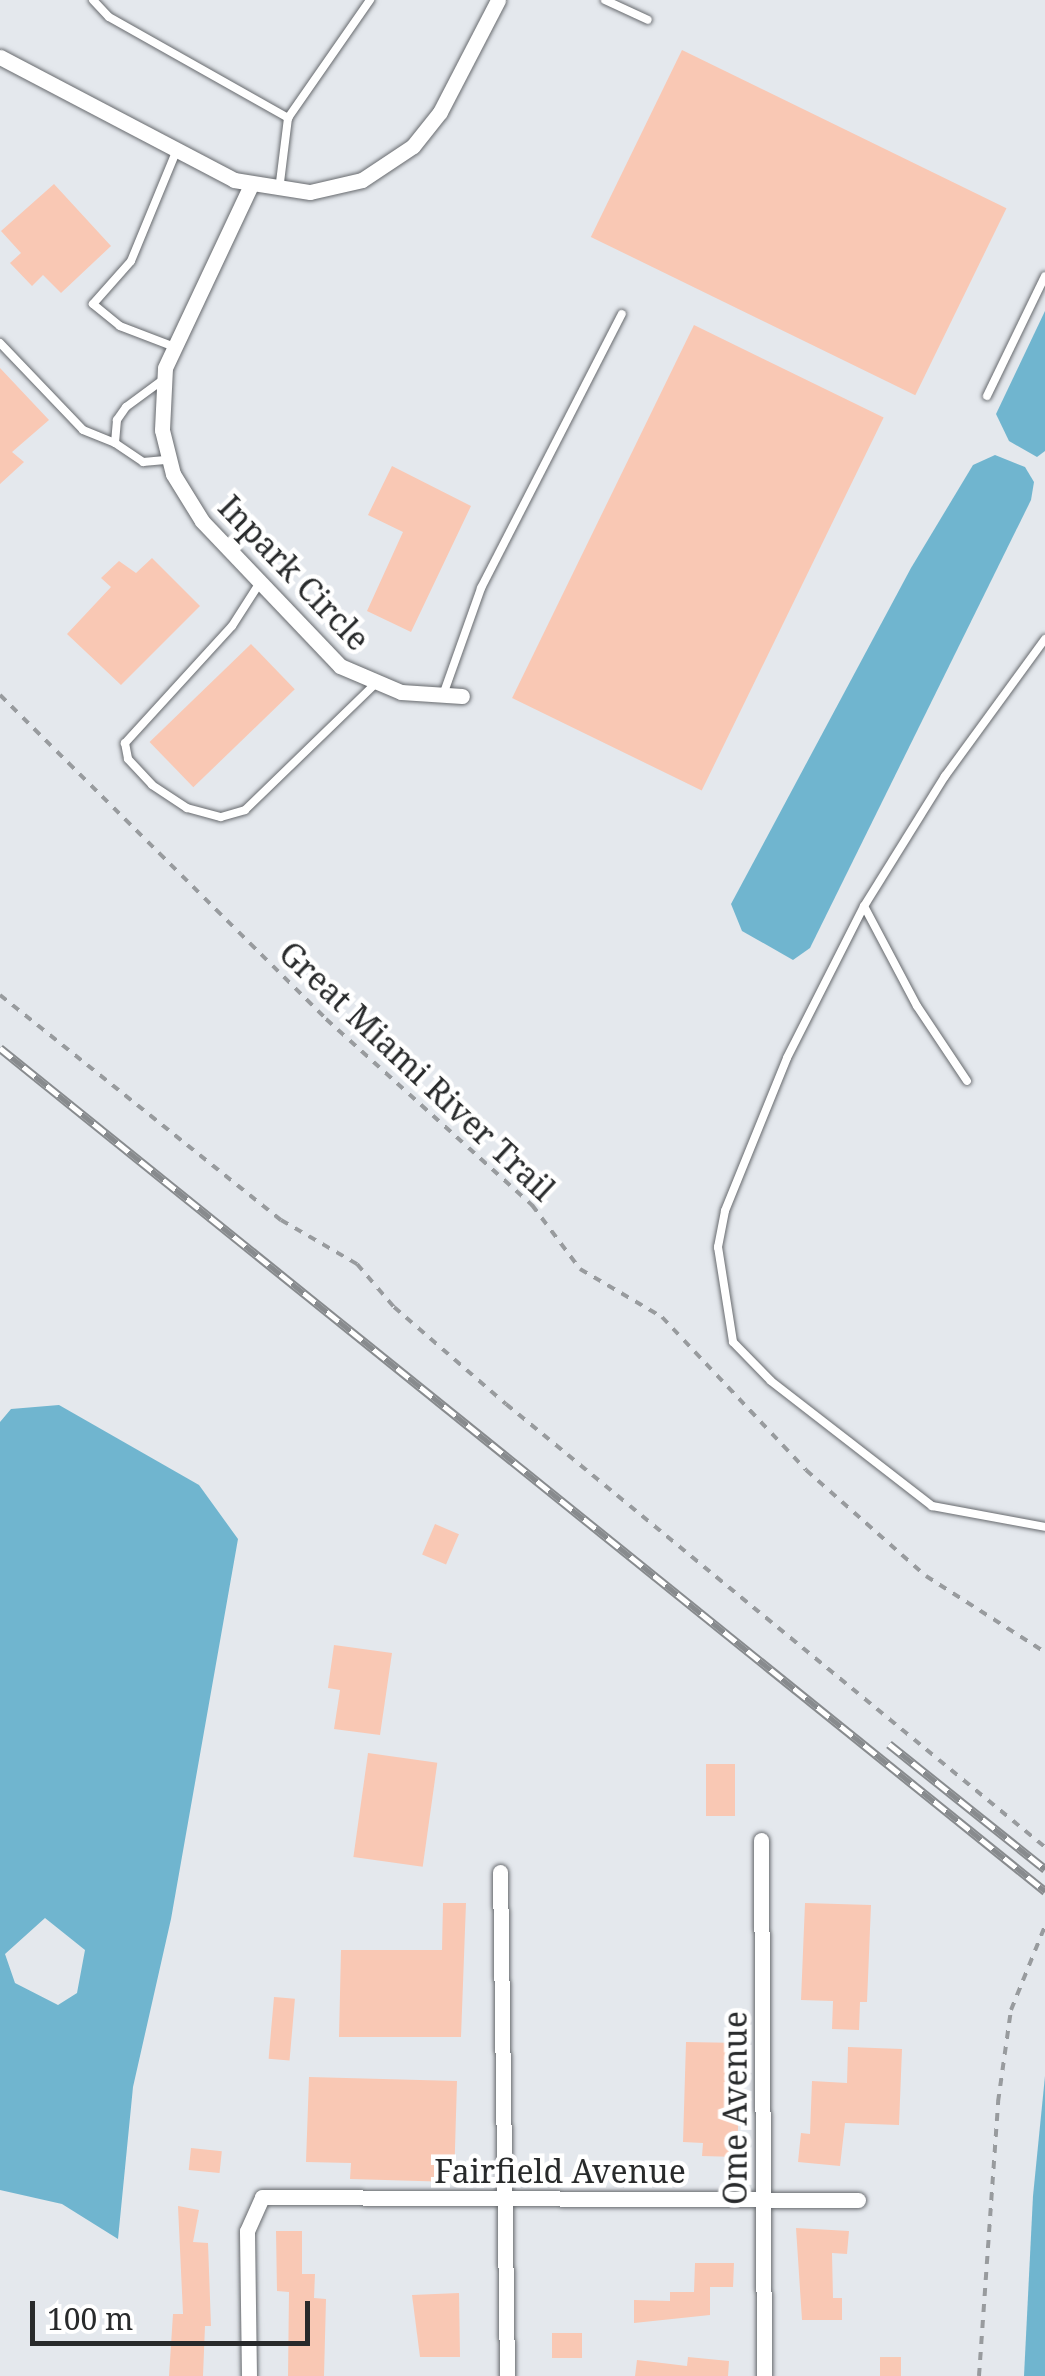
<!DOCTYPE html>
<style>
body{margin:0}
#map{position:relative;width:1045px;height:2376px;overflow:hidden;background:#e4e8ed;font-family:"Noto Serif",serif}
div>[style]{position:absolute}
.water>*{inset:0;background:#70b5cf}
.building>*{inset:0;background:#f9c8b4;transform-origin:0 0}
.path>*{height:4px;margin-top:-2px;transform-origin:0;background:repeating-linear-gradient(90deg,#989b9e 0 8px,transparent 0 16px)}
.roads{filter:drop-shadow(0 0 2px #676a6e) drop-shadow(0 0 2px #676a6e)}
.service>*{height:8px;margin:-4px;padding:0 4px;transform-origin:4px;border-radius:4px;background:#fff}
.minor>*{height:15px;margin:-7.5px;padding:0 7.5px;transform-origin:7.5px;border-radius:7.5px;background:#fff}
.rail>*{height:9px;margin-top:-4.5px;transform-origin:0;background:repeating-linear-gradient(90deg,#fff 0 15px,#888b8e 0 30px);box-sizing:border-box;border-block:2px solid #888b8e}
span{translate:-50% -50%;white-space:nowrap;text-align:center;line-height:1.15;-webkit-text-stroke:9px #fff;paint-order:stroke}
.street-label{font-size:32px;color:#282a2b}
.scale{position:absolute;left:30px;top:2301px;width:280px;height:45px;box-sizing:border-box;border:5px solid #282a2b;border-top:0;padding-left:12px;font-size:30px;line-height:35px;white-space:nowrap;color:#282a2b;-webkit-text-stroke:8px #fff;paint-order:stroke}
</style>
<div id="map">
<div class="water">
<div style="clip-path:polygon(1045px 311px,1045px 451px,1037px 457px,1009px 441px,996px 414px)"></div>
<div style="clip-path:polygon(995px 455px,1025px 467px,1034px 482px,1031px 500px,810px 948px,793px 960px,742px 931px,731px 904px,911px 568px,973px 465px)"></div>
<div style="clip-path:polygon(evenodd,59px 1405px,199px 1485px,238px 1539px,171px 1919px,133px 2087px,118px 2239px,62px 2204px,0 2190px,0 1422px,11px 1409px,59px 1405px,45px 1918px,85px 1950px,77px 1993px,58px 2005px,15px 1983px,5px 1954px,45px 1918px)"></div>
<div style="clip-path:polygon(1045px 2076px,1045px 2376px,1024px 2376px,1033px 2196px)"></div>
</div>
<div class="building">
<div style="left:682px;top:50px;width:361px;height:208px;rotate:26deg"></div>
<div style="clip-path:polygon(54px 184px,111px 246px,61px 293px,43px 275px,32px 286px,10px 263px,21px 253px,1px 231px)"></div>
<div style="left:694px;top:325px;width:211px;height:415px;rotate:26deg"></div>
<div style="clip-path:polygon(0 368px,49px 420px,12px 452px,24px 462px,0 484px)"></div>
<div style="clip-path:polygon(392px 466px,471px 506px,411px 632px,367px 611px,403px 532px,368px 515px)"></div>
<div style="clip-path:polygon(152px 558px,200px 606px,121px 685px,67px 634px,111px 587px,101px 578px,119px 561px,136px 573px)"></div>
<div style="left:251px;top:644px;width:63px;height:141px;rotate:46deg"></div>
<div style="left:435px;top:1524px;width:26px;height:33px;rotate:23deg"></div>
<div style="clip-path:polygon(334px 1645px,392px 1653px,380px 1735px,334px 1729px,340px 1690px,328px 1688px)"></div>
<div style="left:368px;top:1753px;width:70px;height:105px;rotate:8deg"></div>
<div style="left:735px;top:1764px;width:52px;height:29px;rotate:90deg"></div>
<div style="clip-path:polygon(443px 1903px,466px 1903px,461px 2037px,339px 2037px,341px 1950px,442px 1950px)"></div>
<div style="clip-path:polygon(805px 1903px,871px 1905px,867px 2002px,860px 2002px,859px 2030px,832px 2029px,833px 2001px,801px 2000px)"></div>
<div style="left:274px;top:1997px;width:21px;height:62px;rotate:5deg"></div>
<div style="clip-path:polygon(686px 2042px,741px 2043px,737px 2157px,702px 2156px,703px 2143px,683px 2142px)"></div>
<div style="clip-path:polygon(848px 2047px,902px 2049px,899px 2125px,845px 2123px,840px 2166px,798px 2162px,801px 2133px,810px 2134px,812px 2081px,847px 2083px)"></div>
<div style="clip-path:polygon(309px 2077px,457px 2081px,454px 2182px,350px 2179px,351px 2163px,306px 2162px)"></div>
<div style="left:191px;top:2148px;width:31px;height:22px;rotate:6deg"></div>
<div style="clip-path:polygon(178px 2206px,199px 2210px,193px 2242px,208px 2243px,211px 2326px,205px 2326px,203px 2376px,169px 2376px,173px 2314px,183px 2314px)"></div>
<div style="clip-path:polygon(796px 2228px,849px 2231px,847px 2254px,832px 2253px,833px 2298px,842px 2298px,842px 2320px,802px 2320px)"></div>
<div style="clip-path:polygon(276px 2231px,302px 2231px,302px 2274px,315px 2274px,314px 2298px,326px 2299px,324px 2376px,288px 2376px,289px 2292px,277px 2291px)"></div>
<div style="clip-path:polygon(695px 2263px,734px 2263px,733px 2287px,710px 2287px,710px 2315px,634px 2323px,634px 2300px,670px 2301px,670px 2292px,694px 2292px)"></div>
<div style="clip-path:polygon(459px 2293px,460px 2357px,420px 2357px,412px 2295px)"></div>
<div style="left:552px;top:2333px;width:30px;height:25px"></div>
<div style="clip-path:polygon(688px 2357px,729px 2361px,728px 2376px,635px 2376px,637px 2360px,687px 2366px)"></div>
<div style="left:880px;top:2357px;width:21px;height:19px"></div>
</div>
<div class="path">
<div style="left:0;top:695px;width:460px;rotate:44.8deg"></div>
<div style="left:326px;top:1019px;width:278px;rotate:42.1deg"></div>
<div style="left:532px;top:1205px;width:80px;rotate:53.1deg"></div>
<div style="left:580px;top:1269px;width:95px;rotate:30.3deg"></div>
<div style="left:662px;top:1317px;width:210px;rotate:46.7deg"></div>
<div style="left:806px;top:1470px;width:160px;rotate:41.5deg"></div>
<div style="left:926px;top:1576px;width:141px;rotate:32.6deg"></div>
<div style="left:0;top:995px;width:360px;rotate:38.7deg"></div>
<div style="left:281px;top:1220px;width:88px;rotate:30.1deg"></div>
<div style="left:357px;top:1264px;width:57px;rotate:49.3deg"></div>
<div style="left:394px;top:1307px;width:148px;rotate:40.9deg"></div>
<div style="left:506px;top:1404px;width:698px;rotate:39.42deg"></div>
<div style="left:979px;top:2376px;width:275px;rotate:-86deg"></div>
<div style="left:998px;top:2102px;width:93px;rotate:-82deg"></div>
<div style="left:1011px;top:2010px;width:91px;rotate:-68deg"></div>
</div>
<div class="roads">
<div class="service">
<div style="left:93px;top:0;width:23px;rotate:47deg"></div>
<div style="left:109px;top:17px;width:206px;rotate:29.4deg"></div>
<div style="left:288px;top:118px;width:73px;rotate:97.1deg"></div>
<div style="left:605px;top:0;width:47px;rotate:24.9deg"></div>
<div style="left:288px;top:118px;width:144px;rotate:-55.2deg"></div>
<div style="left:0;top:343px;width:120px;rotate:46.3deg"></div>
<div style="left:83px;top:430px;width:35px;rotate:22deg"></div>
<div style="left:172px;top:346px;width:56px;rotate:-159deg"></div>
<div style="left:120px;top:326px;width:35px;rotate:-141deg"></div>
<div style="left:93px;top:304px;width:57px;rotate:-48.5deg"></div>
<div style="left:131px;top:261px;width:118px;rotate:-67.6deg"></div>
<div style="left:164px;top:379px;width:47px;rotate:143.6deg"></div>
<div style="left:126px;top:407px;width:16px;rotate:125deg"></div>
<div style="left:117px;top:420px;width:23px;rotate:95deg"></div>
<div style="left:115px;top:443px;width:34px;rotate:34deg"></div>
<div style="left:143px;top:462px;width:25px;rotate:-5deg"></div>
<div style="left:987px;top:396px;width:133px;rotate:-64.2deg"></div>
<div style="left:259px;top:584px;width:50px;rotate:122.7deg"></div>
<div style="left:232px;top:626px;width:159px;rotate:132.4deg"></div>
<div style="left:125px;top:743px;width:16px;rotate:79deg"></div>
<div style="left:128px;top:759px;width:35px;rotate:47deg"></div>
<div style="left:152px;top:785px;width:42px;rotate:33.3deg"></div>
<div style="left:187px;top:808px;width:35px;rotate:15deg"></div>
<div style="left:221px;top:817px;width:25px;rotate:-16deg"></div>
<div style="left:245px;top:810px;width:181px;rotate:-44.1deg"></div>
<div style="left:1045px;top:639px;width:170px;rotate:126.1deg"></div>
<div style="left:945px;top:776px;width:153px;rotate:121.9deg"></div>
<div style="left:864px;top:906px;width:170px;rotate:116.9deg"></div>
<div style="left:787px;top:1058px;width:165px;rotate:112.1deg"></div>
<div style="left:725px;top:1211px;width:37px;rotate:101deg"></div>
<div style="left:718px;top:1247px;width:96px;rotate:81deg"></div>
<div style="left:733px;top:1342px;width:54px;rotate:45.7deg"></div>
<div style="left:771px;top:1381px;width:204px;rotate:37.8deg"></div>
<div style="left:932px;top:1506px;width:115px;rotate:10.5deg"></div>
<div style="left:443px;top:695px;width:114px;rotate:-70.4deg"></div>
<div style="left:481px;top:588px;width:308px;rotate:-62.8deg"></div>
<div style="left:864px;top:906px;width:113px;rotate:62.1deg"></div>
<div style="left:917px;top:1006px;width:90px;rotate:56.3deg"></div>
</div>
<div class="minor">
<div style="left:0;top:57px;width:264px;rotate:27.7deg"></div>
<div style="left:234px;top:180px;width:77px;rotate:9deg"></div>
<div style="left:310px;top:192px;width:53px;rotate:-13deg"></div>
<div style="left:362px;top:180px;width:61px;rotate:-33.7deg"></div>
<div style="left:413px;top:146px;width:43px;rotate:-51.5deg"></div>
<div style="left:440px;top:112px;width:126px;rotate:-62.6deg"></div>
<div style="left:251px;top:185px;width:202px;rotate:115.2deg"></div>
<div style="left:165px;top:368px;width:62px;rotate:92.8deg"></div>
<div style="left:162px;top:430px;width:45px;rotate:76deg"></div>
<div style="left:173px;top:474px;width:55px;rotate:58.3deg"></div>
<div style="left:202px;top:521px;width:200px;rotate:46.4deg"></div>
<div style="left:340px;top:666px;width:66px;rotate:23.1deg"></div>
<div style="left:401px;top:692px;width:61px;rotate:3.8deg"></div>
<div style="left:761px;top:1840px;width:536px;rotate:89.68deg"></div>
<div style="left:500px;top:1872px;width:504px;rotate:89.2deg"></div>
<div style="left:249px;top:2376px;width:145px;rotate:-90.8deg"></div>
<div style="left:247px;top:2231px;width:37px;rotate:-66deg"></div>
<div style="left:262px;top:2197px;width:596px;rotate:0.29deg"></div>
</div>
</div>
<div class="rail">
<div style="left:0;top:1048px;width:1343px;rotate:38.89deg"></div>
<div style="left:889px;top:1744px;width:200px;rotate:38.7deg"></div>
</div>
<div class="street-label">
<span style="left:294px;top:573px;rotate:46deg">Inpark Circle</span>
<span style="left:417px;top:1071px;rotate:43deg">Great Miami River Trail</span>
<span style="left:735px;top:2108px;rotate:-90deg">Ome Avenue</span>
<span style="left:560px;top:2171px">Fairfield Avenue</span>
</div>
<div class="scale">100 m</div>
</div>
